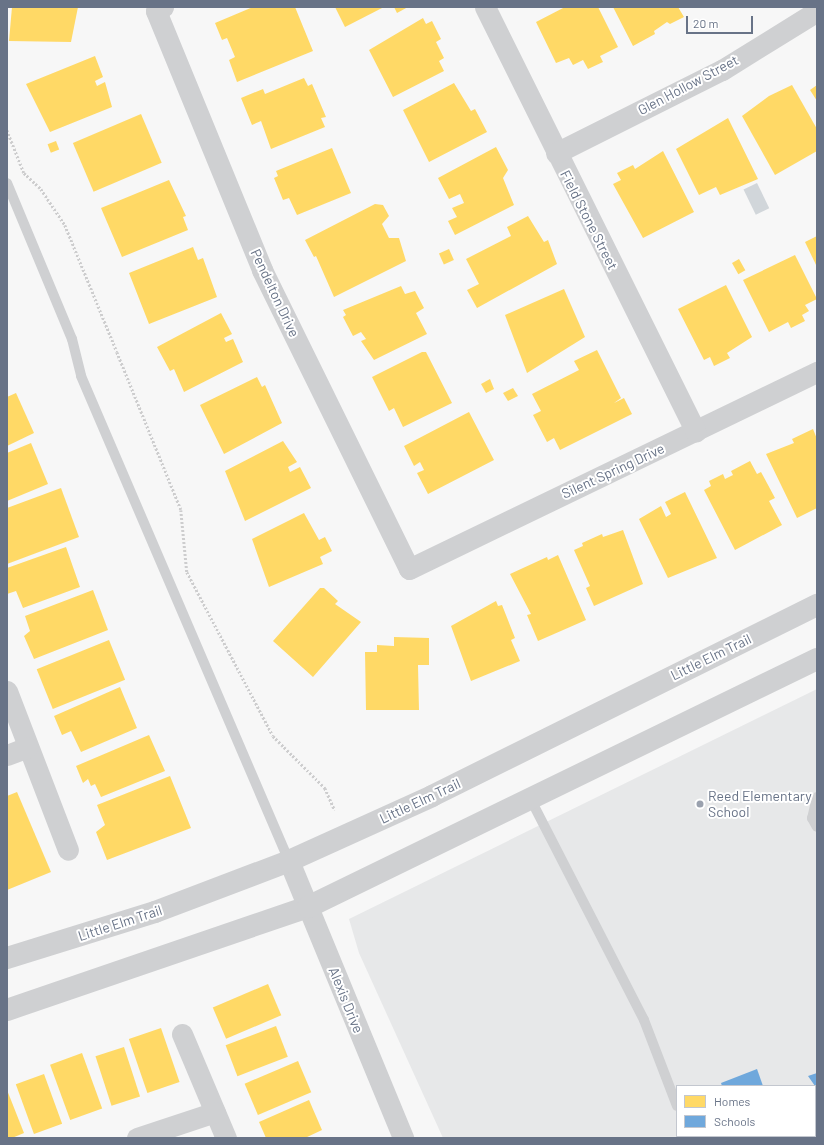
<!DOCTYPE html>
<style>
body{margin:0}
#map{position:relative;width:824px;height:1145px;overflow:hidden;background:#f7f7f7;font-family:Barlow,sans-serif}
div>[style]{position:absolute}
.built>*{inset:0;background:#e7e8e9}
.water>*{inset:0;background:#d1d6da;transform-origin:0 0}
.homes>*{inset:0;background:#ffd966;transform-origin:0 0}
.schools>*{inset:0;background:#6fa8dc}
.path>*{height:2.5px;margin-top:-1.25px;transform-origin:0;background:repeating-linear-gradient(90deg,#cdcdce 0 2px,transparent 0 4px)}
.service>*{height:10px;margin:-5px;padding:0 5px;transform-origin:5px;border-radius:5px;background:#cfd0d2}
.minor>*{height:21px;margin:-10.5px;padding:0 10.5px;transform-origin:10.5px;border-radius:10.5px;background:#cfd0d2}
.tertiary>*{height:22px;margin:-11px;padding:0 11px;transform-origin:11px;border-radius:11px;background:#cfd0d2}
.dots>*{width:11px;height:11px;translate:-50% -50%;box-sizing:border-box;border:2px solid #fff;border-radius:50%}
span{translate:-50% -50%;white-space:nowrap;text-align:center;line-height:1.15;-webkit-text-stroke:4px #fff;paint-order:stroke}
.street-label{font-size:14px;color:#687387}
.poi-label{font-size:14px;color:#687387}
.left{translate:0 -50%;text-align:left}
.frame{position:absolute;inset:0;border:8px solid #687387;pointer-events:none}
.legend{position:absolute;left:676px;top:1085px;width:140px;height:52px;box-sizing:border-box;background:#fff;border:1px solid #c3c7cf;margin:0;padding:5px 7px;list-style:none;font-size:12px;color:#687387}
.legend li{display:flex;align-items:center;gap:8px;height:20px}
.legend b{width:20px;border:1px solid #c3c7cf}
.scale{position:absolute;left:686px;top:16px;width:67px;height:18px;box-sizing:border-box;border:2px solid #687387;border-top:0;padding-left:5px;font-size:12px;line-height:14px;white-space:nowrap;color:#687387;-webkit-text-stroke:3px #fff;paint-order:stroke}
</style>
<div id="map">
<div class="built">
<div style="clip-path:polygon(evenodd,817px 689px,817px 1138px,443px 1138px,359px 953px,349px 919px,817px 689px,677px 1086px,815px 1086px,815px 1136px,677px 1136px,677px 1086px)"></div>
</div>
<div class="water">
<div style="left:757px;top:183px;width:28px;height:15px;rotate:64deg"></div>
</div>
<div class="homes">
<div style="clip-path:polygon(12px 7px,78px 7px,71px 42px,9px 41px)"></div>
<div style="clip-path:polygon(253px 7px,295px 7px,313px 51px,237px 82px,229px 60px,235px 57px,227px 38px,222px 40px,215px 23px)"></div>
<div style="clip-path:polygon(335px 7px,384px 7px,345px 27px)"></div>
<div style="clip-path:polygon(394px 7px,408px 7px,397px 13px)"></div>
<div style="clip-path:polygon(565px 7px,598px 7px,618px 47px,600px 56px,603px 62px,588px 69px,583px 60px,573px 65px,569px 58px,556px 63px,536px 22px)"></div>
<div style="clip-path:polygon(613px 7px,678px 7px,684px 17px,670px 24px,667px 22px,654px 31px,655px 34px,633px 46px)"></div>
<div style="clip-path:polygon(423px 18px,426px 24px,432px 21px,441px 39px,436px 42px,444px 58px,439px 61px,444px 71px,393px 97px,369px 50px)"></div>
<div style="clip-path:polygon(95px 56px,103px 77px,95px 81px,97px 86px,105px 82px,112px 107px,50px 132px,26px 84px)"></div>
<div style="clip-path:polygon(304px 78px,308px 86px,312px 84px,326px 117px,321px 118px,325px 127px,271px 149px,261px 121px,252px 125px,241px 98px,263px 89px,265px 94px)"></div>
<div style="clip-path:polygon(454px 83px,471px 111px,475px 109px,487px 132px,429px 162px,403px 110px)"></div>
<div style="clip-path:polygon(792px 85px,817px 129px,817px 151px,775px 175px,742px 116px,769px 96px)"></div>
<div style="clip-path:polygon(817px 85px,817px 101px,810px 90px)"></div>
<div style="left:141px;top:114px;width:53px;height:74px;rotate:67deg"></div>
<div style="clip-path:polygon(728px 118px,758px 179px,720px 195px,716px 187px,699px 195px,676px 149px)"></div>
<div style="left:56px;top:141px;width:9px;height:9px;rotate:69deg"></div>
<div style="clip-path:polygon(496px 147px,508px 170px,503px 178px,514px 205px,455px 235px,448px 221px,457px 217px,452px 208px,464px 203px,460px 194px,449px 199px,438px 178px)"></div>
<div style="clip-path:polygon(332px 148px,351px 193px,297px 215px,289px 198px,283px 200px,274px 178px,278px 176px,276px 171px)"></div>
<div style="clip-path:polygon(663px 151px,694px 212px,643px 238px,613px 184px,621px 180px,617px 173px,633px 165px,635px 169px)"></div>
<div style="clip-path:polygon(169px 180px,186px 216px,183px 217px,188px 230px,122px 257px,101px 208px)"></div>
<div style="clip-path:polygon(375px 204px,383px 205px,389px 216px,382px 224px,389px 238px,399px 238px,406px 261px,334px 297px,316px 256px,314px 257px,305px 240px)"></div>
<div style="clip-path:polygon(528px 216px,544px 242px,548px 240px,557px 264px,477px 308px,467px 290px,479px 284px,466px 259px,511px 236px,507px 227px)"></div>
<div style="clip-path:polygon(817px 236px,817px 267px,805px 242px)"></div>
<div style="clip-path:polygon(193px 247px,198px 260px,203px 258px,217px 297px,149px 324px,129px 273px)"></div>
<div style="left:449px;top:249px;width:12px;height:11px;rotate:66deg"></div>
<div style="clip-path:polygon(795px 255px,817px 299px,805px 305px,809px 311px,802px 315px,805px 321px,791px 328px,788px 322px,769px 332px,743px 280px)"></div>
<div style="left:739px;top:259px;width:13px;height:8px;rotate:61deg"></div>
<div style="clip-path:polygon(726px 285px,752px 337px,727px 353px,730px 358px,714px 366px,710px 357px,704px 360px,678px 309px)"></div>
<div style="clip-path:polygon(401px 286px,405px 294px,415px 291px,424px 308px,416px 313px,427px 334px,374px 360px,361px 341px,366px 339px,361px 332px,353px 336px,343px 317px,346px 315px,343px 310px)"></div>
<div style="clip-path:polygon(564px 289px,585px 337px,527px 373px,505px 315px)"></div>
<div style="clip-path:polygon(221px 313px,232px 334px,224px 338px,226px 342px,233px 339px,243px 362px,184px 392px,174px 369px,170px 371px,157px 347px)"></div>
<div style="clip-path:polygon(597px 350px,621px 398px,614px 403px,624px 398px,632px 414px,560px 450px,554px 438px,547px 442px,533px 415px,541px 411px,532px 394px,579px 370px,574px 361px)"></div>
<div style="clip-path:polygon(422px 352px,426px 352px,452px 403px,403px 427px,394px 408px,389px 411px,372px 377px)"></div>
<div style="clip-path:polygon(257px 377px,262px 387px,265px 385px,282px 423px,224px 454px,200px 405px)"></div>
<div style="clip-path:polygon(490px 379px,494px 389px,486px 393px,481px 384px)"></div>
<div style="clip-path:polygon(513px 388px,518px 396px,508px 401px,503px 393px)"></div>
<div style="clip-path:polygon(16px 393px,34px 433px,7px 446px,7px 397px)"></div>
<div style="clip-path:polygon(469px 412px,494px 460px,428px 494px,417px 473px,424px 470px,420px 462px,414px 466px,404px 446px)"></div>
<div style="clip-path:polygon(813px 429px,817px 439px,817px 508px,797px 518px,766px 454px,794px 443px,792px 439px)"></div>
<div style="clip-path:polygon(283px 441px,297px 462px,288px 467px,290px 472px,300px 467px,311px 488px,245px 521px,225px 471px)"></div>
<div style="clip-path:polygon(31px 443px,48px 484px,7px 501px,7px 453px)"></div>
<div style="clip-path:polygon(750px 461px,757px 474px,761px 472px,775px 498px,769px 501px,782px 525px,735px 550px,704px 490px,711px 486px,709px 481px,723px 474px,725px 479px,733px 475px,731px 471px)"></div>
<div style="clip-path:polygon(61px 488px,79px 537px,7px 564px,7px 508px)"></div>
<div style="clip-path:polygon(685px 492px,717px 558px,668px 578px,639px 519px,661px 506px,666px 517px,671px 514px,665px 502px)"></div>
<div style="clip-path:polygon(304px 513px,319px 540px,325px 537px,332px 551px,320px 557px,323px 564px,269px 587px,252px 539px)"></div>
<div style="clip-path:polygon(623px 530px,643px 584px,594px 606px,586px 588px,590px 586px,574px 550px,583px 546px,582px 543px,602px 534px,603px 537px)"></div>
<div style="clip-path:polygon(66px 547px,80px 587px,23px 608px,16px 591px,7px 594px,7px 568px)"></div>
<div style="clip-path:polygon(558px 555px,586px 620px,538px 641px,527px 615px,531px 614px,510px 574px,547px 557px,548px 560px)"></div>
<div style="clip-path:polygon(320px 588px,324px 588px,338px 601px,335px 604px,361px 622px,313px 677px,273px 641px)"></div>
<div style="clip-path:polygon(93px 590px,108px 630px,34px 659px,24px 636px,30px 631px,25px 616px)"></div>
<div style="clip-path:polygon(496px 601px,498px 606px,502px 605px,515px 638px,511px 640px,520px 661px,471px 681px,451px 626px)"></div>
<div style="clip-path:polygon(394px 637px,429px 638px,429px 665px,418px 665px,419px 710px,366px 710px,365px 652px,377px 652px,377px 645px,394px 646px)"></div>
<div style="left:109px;top:640px;width:43px;height:78px;rotate:68deg"></div>
<div style="clip-path:polygon(120px 687px,137px 728px,81px 752px,71px 731px,62px 735px,54px 716px)"></div>
<div style="clip-path:polygon(149px 735px,165px 771px,101px 797px,95px 784px,91px 786px,88px 779px,83px 783px,76px 766px)"></div>
<div style="clip-path:polygon(170px 776px,191px 828px,107px 860px,96px 832px,105px 825px,97px 805px)"></div>
<div style="clip-path:polygon(17px 792px,51px 872px,7px 890px,7px 796px)"></div>
<div style="left:268px;top:984px;width:34px;height:60px;rotate:67deg"></div>
<div style="left:276px;top:1026px;width:33px;height:54px;rotate:69deg"></div>
<div style="left:161px;top:1028px;width:57px;height:34px;rotate:71deg"></div>
<div style="left:124px;top:1047px;width:52px;height:30px;rotate:72deg"></div>
<div style="left:82px;top:1053px;width:59px;height:34px;rotate:70deg"></div>
<div style="left:298px;top:1061px;width:34px;height:58px;rotate:67deg"></div>
<div style="left:44px;top:1074px;width:53px;height:30px;rotate:70deg"></div>
<div style="clip-path:polygon(7px 1090px,24px 1133px,12px 1138px,7px 1138px)"></div>
<div style="clip-path:polygon(309px 1100px,322px 1130px,305px 1138px,266px 1138px,259px 1122px)"></div>
</div>
<div class="schools">
<div style="clip-path:polygon(757px 1069px,763px 1086px,722px 1086px,721px 1083px)"></div>
<div style="clip-path:polygon(817px 1073px,817px 1099px,815px 1086px,808px 1076px)"></div>
<div style="clip-path:polygon(817px 1134px,817px 1138px,807px 1138px,815px 1136px)"></div>
</div>
<div class="path">
<div style="left:7px;top:130px;width:46px;rotate:68.4deg"></div>
<div style="left:24px;top:173px;width:23px;rotate:43deg"></div>
<div style="left:41px;top:189px;width:43px;rotate:56.3deg"></div>
<div style="left:65px;top:225px;width:137px;rotate:67.7deg"></div>
<div style="left:117px;top:352px;width:170px;rotate:67.9deg"></div>
<div style="left:181px;top:510px;width:62px;rotate:84.5deg"></div>
<div style="left:187px;top:572px;width:185px;rotate:62.3deg"></div>
<div style="left:273px;top:736px;width:74px;rotate:45deg"></div>
<div style="left:325px;top:788px;width:24px;rotate:66deg"></div>
</div>
<div class="service">
<div style="left:7px;top:183px;width:169px;rotate:67.4deg"></div>
<div style="left:72px;top:339px;width:38px;rotate:76deg"></div>
<div style="left:81px;top:376px;width:528px;rotate:66.79deg"></div>
<div style="left:817px;top:797px;width:22px;rotate:103deg"></div>
<div style="left:812px;top:818px;width:10px;rotate:61deg"></div>
<div style="left:531px;top:800px;width:247px;rotate:62.8deg"></div>
<div style="left:644px;top:1020px;width:92px;rotate:69deg"></div>
<div style="left:688px;top:1136px;width:2px;rotate:63deg"></div>
</div>
<div class="minor">
<div style="left:163px;top:7px;width:8px;rotate:150deg"></div>
<div style="left:156px;top:11px;width:280px;rotate:67.7deg"></div>
<div style="left:262px;top:270px;width:333px;rotate:63.8deg"></div>
<div style="left:409px;top:569px;width:453px;rotate:-25.8deg"></div>
<div style="left:485px;top:7px;width:474px;rotate:63.6deg"></div>
<div style="left:556px;top:153px;width:186px;rotate:-26.6deg"></div>
<div style="left:722px;top:70px;width:112px;rotate:-31.8deg"></div>
<div style="left:7px;top:691px;width:170px;rotate:69deg"></div>
<div style="left:7px;top:755px;width:22px;rotate:-21deg"></div>
<div style="left:289px;top:861px;width:300px;rotate:67.6deg"></div>
<div style="left:182px;top:1034px;width:113px;rotate:67.1deg"></div>
<div style="left:137px;top:1138px;width:82px;rotate:-18.4deg"></div>
</div>
<div class="tertiary">
<div style="left:7px;top:958px;width:155px;rotate:-17.3deg"></div>
<div style="left:155px;top:912px;width:143px;rotate:-20.8deg"></div>
<div style="left:289px;top:861px;width:157px;rotate:-24.4deg"></div>
<div style="left:432px;top:796px;width:430px;rotate:-26.4deg"></div>
<div style="left:7px;top:1010px;width:318px;rotate:-18.9deg"></div>
<div style="left:308px;top:907px;width:566px;rotate:-25.98deg"></div>
</div>
<div class="dots">
<div style="left:700px;top:804px;background:#9aa1ae"></div>
</div>
<div class="street-label">
<span style="left:688px;top:85px;rotate:-28deg">Glen Hollow Street</span>
<span style="left:589px;top:220px;rotate:63deg">Field Stone Street</span>
<span style="left:275px;top:293px;rotate:65deg">Pendelton Drive</span>
<span style="left:613px;top:471px;rotate:-25deg">Silent Spring Drive</span>
<span style="left:711px;top:657px;rotate:-26deg">Little Elm Trail</span>
<span style="left:420px;top:801px;rotate:-25deg">Little Elm Trail</span>
<span style="left:120px;top:923px;rotate:-18deg">Little Elm Trail</span>
<span style="left:346px;top:1000px;rotate:68deg">Alexis Drive</span>
</div>
<div class="poi-label">
<span class="left" style="left:708px;top:804px">Reed Elementary<br>School</span>
</div>
<div class="frame"></div>
<ul class="legend">
<li><b style="height:11px;background:#ffd966"></b>Homes</li>
<li><b style="height:11px;background:#6fa8dc"></b>Schools</li>
</ul>
<div class="scale">20 m</div>
</div>
